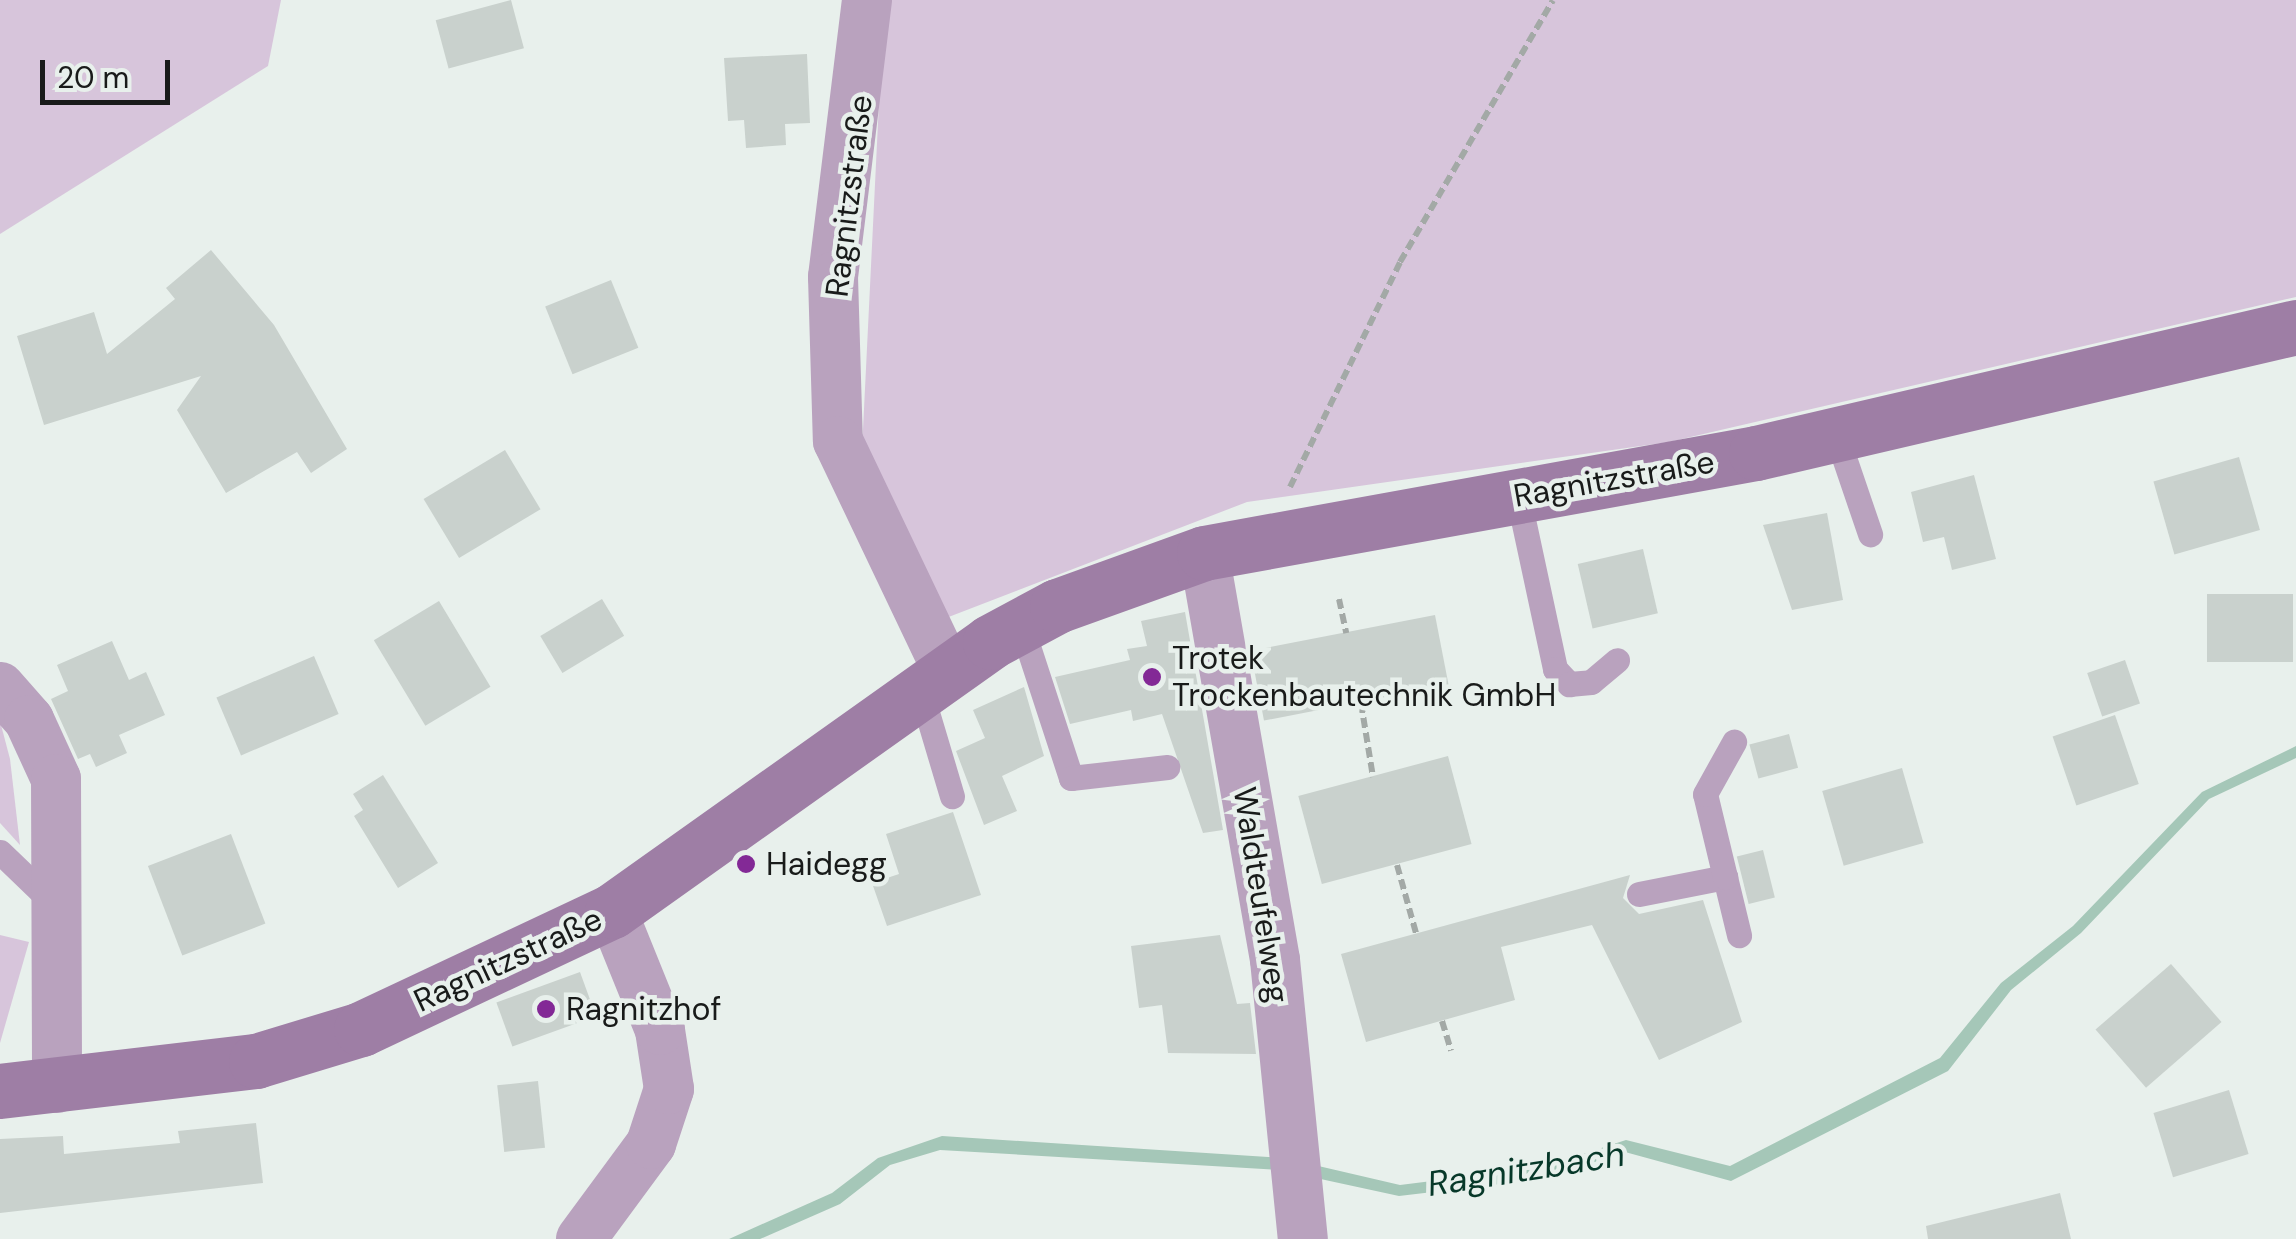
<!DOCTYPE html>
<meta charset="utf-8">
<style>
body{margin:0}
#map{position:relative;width:2296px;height:1239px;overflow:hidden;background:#e8f0ec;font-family:"DM Sans",sans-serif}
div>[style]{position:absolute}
.green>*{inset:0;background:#d7c5db}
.water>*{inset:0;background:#a5c7b8}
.building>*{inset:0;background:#c9d1cd;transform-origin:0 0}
.path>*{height:6px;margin-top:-3px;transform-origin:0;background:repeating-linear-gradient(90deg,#a3a9a6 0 10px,transparent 0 15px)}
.lane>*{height:25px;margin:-12.5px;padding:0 12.5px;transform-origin:12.5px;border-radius:12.5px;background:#b9a2be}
.street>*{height:50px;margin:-25px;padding:0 25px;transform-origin:25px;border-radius:25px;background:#b9a2be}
.secondary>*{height:55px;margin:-27.5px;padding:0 27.5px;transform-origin:27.5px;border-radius:27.5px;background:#9e7ea5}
.dots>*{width:28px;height:28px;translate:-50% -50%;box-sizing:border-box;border:5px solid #e8f0ec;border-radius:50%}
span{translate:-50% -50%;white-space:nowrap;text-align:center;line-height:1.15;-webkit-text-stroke:9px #e8f0ec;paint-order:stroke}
.street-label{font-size:32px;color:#191b1a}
.poi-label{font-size:32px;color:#191b1a}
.left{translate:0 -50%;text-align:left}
.water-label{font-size:35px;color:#073829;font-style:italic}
.scale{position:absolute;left:40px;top:60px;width:130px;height:45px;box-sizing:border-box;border:5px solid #191b1a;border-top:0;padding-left:12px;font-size:30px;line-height:35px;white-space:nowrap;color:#191b1a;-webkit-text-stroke:8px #e8f0ec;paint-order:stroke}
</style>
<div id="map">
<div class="green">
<div style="clip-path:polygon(0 0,281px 0,268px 66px,0 234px)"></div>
<div style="clip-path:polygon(884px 0,2296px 0,2296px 297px,1669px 442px,1247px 502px,946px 618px,862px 450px)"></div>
<div style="clip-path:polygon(0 721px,10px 759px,20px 845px,0 823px)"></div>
<div style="clip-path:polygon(0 935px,29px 942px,0 1043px)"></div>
</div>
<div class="water">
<div style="clip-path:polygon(2296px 746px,2296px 758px,2209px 799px,2081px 933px,2011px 990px,1948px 1071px,1731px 1181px,1625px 1152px,1543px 1179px,1399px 1196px,1279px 1170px,940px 1150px,890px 1165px,840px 1204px,760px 1239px,729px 1239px,832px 1193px,878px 1158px,942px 1136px,1284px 1158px,1400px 1185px,1543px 1167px,1626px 1140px,1730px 1166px,1940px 1058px,2001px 983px,2073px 926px,2202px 792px)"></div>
</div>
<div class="building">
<div style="left:511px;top:0;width:50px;height:78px;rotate:75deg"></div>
<div style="clip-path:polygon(807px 54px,810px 123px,785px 124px,786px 145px,746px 148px,744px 120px,728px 121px,724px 58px)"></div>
<div style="clip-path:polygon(211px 250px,274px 325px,347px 449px,311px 473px,297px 452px,226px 493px,177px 410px,201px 376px,44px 425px,17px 336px,94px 312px,107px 354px,175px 299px,166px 288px)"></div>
<div style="left:611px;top:280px;width:73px;height:71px;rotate:68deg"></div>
<div style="left:505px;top:450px;width:69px;height:95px;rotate:59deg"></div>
<div style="left:2239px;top:457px;width:76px;height:89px;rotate:74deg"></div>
<div style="clip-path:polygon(1974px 475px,1996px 559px,1952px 570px,1944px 537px,1923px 542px,1911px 492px)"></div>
<div style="clip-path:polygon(1827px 513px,1843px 600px,1792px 610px,1763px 525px)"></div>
<div style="left:1643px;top:549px;width:66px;height:67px;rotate:77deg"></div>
<div style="left:2207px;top:594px;width:86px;height:68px"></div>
<div style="left:602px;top:599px;width:43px;height:72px;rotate:59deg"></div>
<div style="left:439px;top:601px;width:100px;height:76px;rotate:59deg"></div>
<div style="clip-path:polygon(1185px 612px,1223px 830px,1203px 833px,1162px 714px,1133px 721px,1131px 710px,1070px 724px,1055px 677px,1130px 660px,1127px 649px,1147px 646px,1141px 621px)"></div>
<div style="left:1435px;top:615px;width:71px;height:188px;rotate:79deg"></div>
<div style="clip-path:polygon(112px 641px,129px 680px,146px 672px,165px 715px,119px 735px,127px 753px,96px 767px,90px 754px,78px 759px,51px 699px,68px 691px,57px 665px)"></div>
<div style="left:314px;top:656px;width:63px;height:106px;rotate:67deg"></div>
<div style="left:2125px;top:660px;width:46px;height:40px;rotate:71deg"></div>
<div style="clip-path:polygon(1024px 687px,1044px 756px,1002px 776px,1017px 811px,984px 825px,956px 751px,985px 738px,973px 710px)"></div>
<div style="left:2115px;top:715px;width:73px;height:66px;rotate:71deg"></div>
<div style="left:1789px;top:734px;width:35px;height:41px;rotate:75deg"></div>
<div style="left:1448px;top:756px;width:91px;height:155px;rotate:75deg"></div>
<div style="left:1902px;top:768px;width:78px;height:83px;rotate:74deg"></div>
<div style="clip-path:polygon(383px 775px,438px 863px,398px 888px,354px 816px,363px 810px,353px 794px)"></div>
<div style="clip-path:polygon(953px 812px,981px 895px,887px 926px,872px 883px,899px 874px,886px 834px)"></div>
<div style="left:231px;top:834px;width:96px;height:89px;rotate:69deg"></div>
<div style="left:1763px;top:850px;width:49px;height:27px;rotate:76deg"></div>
<div style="clip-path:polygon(1630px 875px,1623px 898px,1639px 914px,1703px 900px,1742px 1022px,1659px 1060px,1592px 925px,1501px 947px,1515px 1000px,1366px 1042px,1341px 954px)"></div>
<div style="clip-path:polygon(1220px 935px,1237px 1004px,1250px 1003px,1256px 1054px,1168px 1053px,1162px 1005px,1139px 1008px,1131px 946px)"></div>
<div style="left:2171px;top:964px;width:77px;height:100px;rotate:49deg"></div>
<div style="left:580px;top:972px;width:47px;height:89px;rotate:70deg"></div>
<div style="left:538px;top:1081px;width:67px;height:41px;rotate:84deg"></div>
<div style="left:2229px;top:1090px;width:67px;height:79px;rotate:73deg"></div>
<div style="clip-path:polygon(256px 1123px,263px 1183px,0 1213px,0 1139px,63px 1136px,64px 1154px,180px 1143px,178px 1131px)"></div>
<div style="clip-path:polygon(2060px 1193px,2071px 1239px,1928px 1239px,1926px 1226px)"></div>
</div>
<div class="path">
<div style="left:1290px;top:487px;width:250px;rotate:-63.9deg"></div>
<div style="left:1400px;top:262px;width:303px;rotate:-59.7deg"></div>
<div style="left:1339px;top:599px;width:35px;rotate:78deg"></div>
<div style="left:1361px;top:703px;width:75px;rotate:80.8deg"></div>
<div style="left:1397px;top:865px;width:71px;rotate:74.4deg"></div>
<div style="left:1442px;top:1021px;width:31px;rotate:73deg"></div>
</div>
<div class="lane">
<div style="left:1836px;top:434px;width:106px;rotate:71.2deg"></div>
<div style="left:1518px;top:496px;width:177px;rotate:77.9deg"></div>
<div style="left:1555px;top:669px;width:21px;rotate:47deg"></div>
<div style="left:1569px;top:684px;width:22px;rotate:-5deg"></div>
<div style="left:1591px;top:682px;width:34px;rotate:-40deg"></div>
<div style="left:1021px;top:625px;width:161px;rotate:71.9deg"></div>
<div style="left:1071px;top:778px;width:97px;rotate:-6.5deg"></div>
<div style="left:926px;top:709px;width:91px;rotate:73.4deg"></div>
<div style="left:0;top:852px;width:74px;rotate:43.9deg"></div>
<div style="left:1725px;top:877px;width:60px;rotate:76.4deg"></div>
<div style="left:1639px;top:894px;width:88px;rotate:-11.2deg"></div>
<div style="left:1725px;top:877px;width:85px;rotate:-103.5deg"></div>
<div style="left:1705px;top:794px;width:60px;rotate:-60.9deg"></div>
</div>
<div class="street">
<div style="left:867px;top:0;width:279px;rotate:97deg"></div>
<div style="left:833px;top:277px;width:164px;rotate:88.3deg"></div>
<div style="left:838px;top:441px;width:250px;rotate:64.5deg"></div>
<div style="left:1204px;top:553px;width:413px;rotate:80.1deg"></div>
<div style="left:1275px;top:960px;width:280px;rotate:84.3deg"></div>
<div style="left:0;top:687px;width:44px;rotate:48.7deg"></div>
<div style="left:29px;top:720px;width:65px;rotate:65.4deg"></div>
<div style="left:56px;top:779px;width:309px;rotate:89.8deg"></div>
<div style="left:581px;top:1239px;width:118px;rotate:-53.6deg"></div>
<div style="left:651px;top:1144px;width:58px;rotate:-71.9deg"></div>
<div style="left:669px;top:1089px;width:60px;rotate:-98.7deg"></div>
<div style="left:660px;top:1030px;width:128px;rotate:-112deg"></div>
</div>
<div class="secondary">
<div style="left:0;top:1091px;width:258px;rotate:-6.7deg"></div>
<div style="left:256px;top:1061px;width:110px;rotate:-16.9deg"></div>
<div style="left:361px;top:1029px;width:277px;rotate:-25.2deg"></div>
<div style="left:612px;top:911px;width:464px;rotate:-35.4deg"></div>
<div style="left:990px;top:642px;width:76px;rotate:-28.2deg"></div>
<div style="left:1057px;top:606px;width:156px;rotate:-19.8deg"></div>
<div style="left:1204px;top:553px;width:561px;rotate:-10.27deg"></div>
<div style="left:1756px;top:453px;width:555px;rotate:-13.13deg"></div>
</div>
<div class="dots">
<div style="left:1152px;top:677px;background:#832996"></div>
<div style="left:746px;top:864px;background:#832996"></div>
<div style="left:546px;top:1009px;background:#832996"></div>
</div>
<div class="street-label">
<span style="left:849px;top:196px;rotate:-83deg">Ragnitzstraße</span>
<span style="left:1614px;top:479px;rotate:-10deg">Ragnitzstraße</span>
<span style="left:1261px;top:895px;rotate:81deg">Waldteufelweg</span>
<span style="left:508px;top:960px;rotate:-25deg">Ragnitzstraße</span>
</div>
<div class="poi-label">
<span class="left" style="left:1172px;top:677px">Trotek<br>Trockenbautechnik GmbH</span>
<span class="left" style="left:766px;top:864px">Haidegg</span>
<span class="left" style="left:566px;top:1009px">Ragnitzhof</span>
</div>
<div class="water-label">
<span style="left:1526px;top:1169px;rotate:-9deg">Ragnitzbach</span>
</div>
<div class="scale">20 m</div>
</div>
